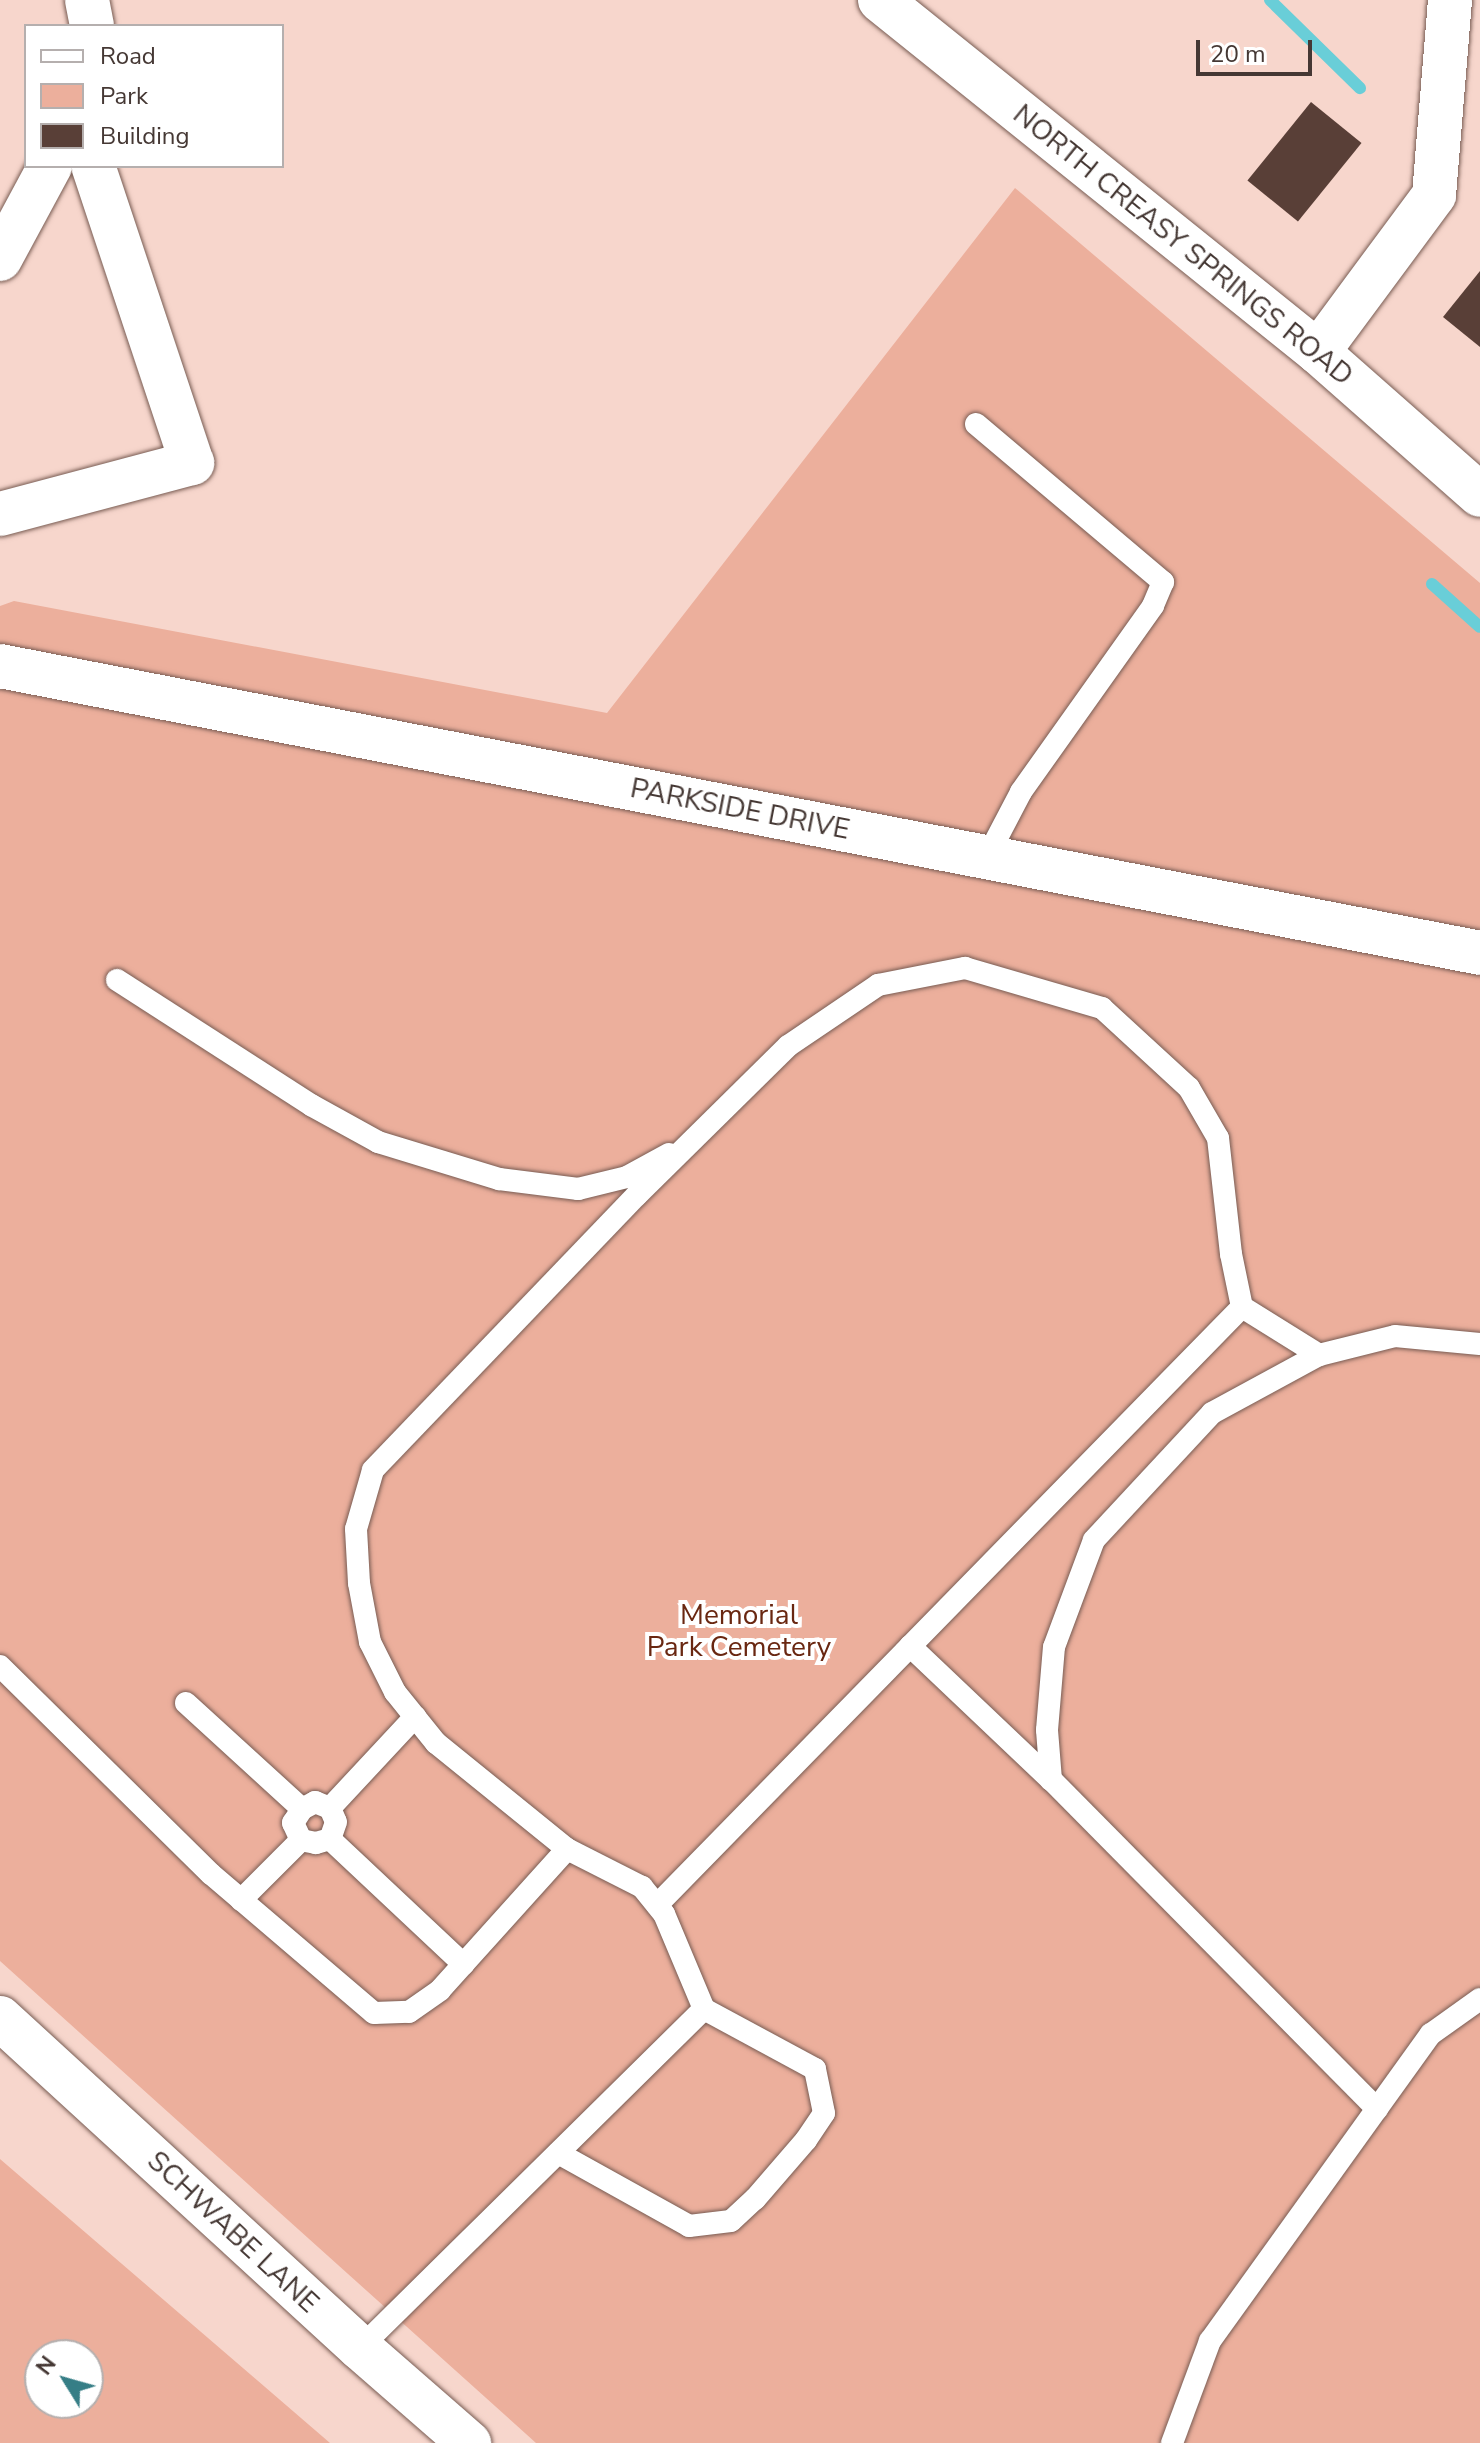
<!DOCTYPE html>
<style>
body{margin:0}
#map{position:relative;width:1480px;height:2443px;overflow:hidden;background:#f7d6cc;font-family:"Nunito Sans",sans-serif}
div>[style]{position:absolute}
.green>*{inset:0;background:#ecaf9c}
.stream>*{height:12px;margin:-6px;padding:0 6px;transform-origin:6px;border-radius:6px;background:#69ced8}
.building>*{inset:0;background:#593f37;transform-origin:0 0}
.roads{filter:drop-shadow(0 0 2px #785c53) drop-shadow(0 0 2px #785c53)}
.service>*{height:22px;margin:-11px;padding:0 11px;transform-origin:11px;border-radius:11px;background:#fff}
.minor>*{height:44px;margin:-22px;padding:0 22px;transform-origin:22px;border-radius:22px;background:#fff}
.tertiary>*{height:44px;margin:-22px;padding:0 22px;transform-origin:22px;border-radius:22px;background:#fff}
span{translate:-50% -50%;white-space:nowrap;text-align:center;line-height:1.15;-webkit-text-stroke:8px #fff;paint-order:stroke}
.street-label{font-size:28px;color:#453834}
.park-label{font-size:28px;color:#692711}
.legend{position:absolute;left:24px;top:24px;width:260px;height:144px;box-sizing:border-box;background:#fff;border:2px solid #b5afae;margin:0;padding:10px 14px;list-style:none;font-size:24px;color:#453834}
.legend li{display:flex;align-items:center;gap:16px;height:40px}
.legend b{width:40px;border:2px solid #b5afae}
.north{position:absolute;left:24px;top:2339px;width:80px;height:80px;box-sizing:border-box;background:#fff;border:2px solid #b5afae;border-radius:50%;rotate:307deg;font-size:22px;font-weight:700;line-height:32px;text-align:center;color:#453834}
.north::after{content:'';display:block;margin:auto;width:28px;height:36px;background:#367e86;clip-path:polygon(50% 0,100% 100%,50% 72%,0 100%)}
.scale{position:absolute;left:1196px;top:40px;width:116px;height:36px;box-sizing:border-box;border:4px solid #453834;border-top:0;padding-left:10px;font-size:24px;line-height:28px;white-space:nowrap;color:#453834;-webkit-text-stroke:6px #fff;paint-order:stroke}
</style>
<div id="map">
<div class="green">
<div style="clip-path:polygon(1015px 188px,1480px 583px,1480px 2443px,536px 2443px,0 1961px,0 606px,14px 601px,607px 713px)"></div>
<div style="clip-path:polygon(evenodd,0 2159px,330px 2443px,0 2443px,0 2159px,88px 2355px,88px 2403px,40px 2403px,40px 2355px,88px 2355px)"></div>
</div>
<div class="stream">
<div style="left:1270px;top:0;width:126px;rotate:44.4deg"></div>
<div style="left:1432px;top:584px;width:64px;rotate:41.9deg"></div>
</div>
<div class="building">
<div style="left:1311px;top:102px;width:65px;height:101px;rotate:39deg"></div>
<div style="clip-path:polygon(1480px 271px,1480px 347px,1443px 317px)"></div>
</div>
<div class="roads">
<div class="service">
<div style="left:976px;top:424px;width:245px;rotate:40.2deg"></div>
<div style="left:1163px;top:582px;width:26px;rotate:113deg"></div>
<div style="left:1153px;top:606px;width:228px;rotate:125.4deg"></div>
<div style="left:1021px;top:792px;width:73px;rotate:117.6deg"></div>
<div style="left:117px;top:980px;width:231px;rotate:32.8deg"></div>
<div style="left:311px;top:1105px;width:77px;rotate:28.9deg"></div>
<div style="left:378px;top:1142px;width:127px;rotate:17deg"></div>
<div style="left:499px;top:1179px;width:80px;rotate:7.2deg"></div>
<div style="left:578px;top:1189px;width:50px;rotate:-13.8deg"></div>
<div style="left:627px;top:1177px;width:48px;rotate:-28.7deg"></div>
<div style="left:910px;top:1646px;width:195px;rotate:43.5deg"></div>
<div style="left:0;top:1666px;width:296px;rotate:44.6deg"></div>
<div style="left:211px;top:1874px;width:214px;rotate:40.5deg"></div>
<div style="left:374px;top:2013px;width:35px;rotate:-2deg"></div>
<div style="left:409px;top:2012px;width:38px;rotate:-35deg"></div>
<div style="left:440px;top:1990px;width:190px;rotate:-48deg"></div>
<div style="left:186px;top:1703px;width:157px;rotate:42.4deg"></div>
<div style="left:330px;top:1808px;width:125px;rotate:-47deg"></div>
<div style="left:330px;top:1839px;width:183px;rotate:43.2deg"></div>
<div style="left:241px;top:1900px;width:85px;rotate:-45deg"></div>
<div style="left:301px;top:1840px;width:19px;rotate:-115deg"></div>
<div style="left:293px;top:1823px;width:17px;rotate:-57deg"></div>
<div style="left:302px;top:1809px;width:15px;rotate:-28deg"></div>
<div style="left:315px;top:1802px;width:16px;rotate:22deg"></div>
<div style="left:330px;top:1808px;width:15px;rotate:67deg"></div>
<div style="left:336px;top:1822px;width:18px;rotate:109deg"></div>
<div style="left:330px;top:1839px;width:15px;rotate:164deg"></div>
<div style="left:316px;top:1843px;width:15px;rotate:-169deg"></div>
<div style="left:657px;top:1905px;width:837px;rotate:-45.63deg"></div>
<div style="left:1377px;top:2109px;width:463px;rotate:-134.7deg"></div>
<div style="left:1051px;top:1780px;width:50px;rotate:-94.6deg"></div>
<div style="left:1047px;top:1730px;width:83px;rotate:-85.2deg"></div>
<div style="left:1054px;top:1647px;width:114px;rotate:-69.5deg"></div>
<div style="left:1094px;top:1540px;width:173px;rotate:-47.1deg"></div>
<div style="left:1212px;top:1413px;width:122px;rotate:-28.5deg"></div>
<div style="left:1319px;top:1355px;width:78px;rotate:-14deg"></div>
<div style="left:1395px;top:1336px;width:85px;rotate:5.4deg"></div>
<div style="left:558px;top:2153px;width:150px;rotate:29.1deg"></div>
<div style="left:689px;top:2226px;width:42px;rotate:-6.8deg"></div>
<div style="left:731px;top:2221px;width:33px;rotate:-43deg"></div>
<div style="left:755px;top:2199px;width:78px;rotate:-49.2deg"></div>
<div style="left:806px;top:2140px;width:32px;rotate:-56deg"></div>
<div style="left:824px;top:2113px;width:45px;rotate:-101.6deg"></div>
<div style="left:815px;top:2069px;width:126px;rotate:-151.6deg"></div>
<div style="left:360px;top:2348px;width:483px;rotate:-44.6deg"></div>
<div style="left:704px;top:2009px;width:103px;rotate:-112.8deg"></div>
<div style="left:664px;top:1914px;width:35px;rotate:-129deg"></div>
<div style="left:642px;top:1887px;width:84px;rotate:-153.1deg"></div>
<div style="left:567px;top:1849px;width:169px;rotate:-141deg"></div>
<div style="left:436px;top:1743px;width:65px;rotate:-128.8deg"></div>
<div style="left:395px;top:1692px;width:56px;rotate:-116.6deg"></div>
<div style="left:370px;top:1642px;width:60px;rotate:-100.6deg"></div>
<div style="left:359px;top:1583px;width:54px;rotate:-93.2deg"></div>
<div style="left:356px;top:1529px;width:61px;rotate:-73.9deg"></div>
<div style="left:373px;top:1470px;width:381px;rotate:-46.2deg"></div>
<div style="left:637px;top:1195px;width:212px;rotate:-44.6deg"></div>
<div style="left:788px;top:1046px;width:109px;rotate:-34.1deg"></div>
<div style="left:878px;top:985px;width:89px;rotate:-11.1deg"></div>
<div style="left:965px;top:968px;width:143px;rotate:16.3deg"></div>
<div style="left:1102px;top:1008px;width:118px;rotate:42.6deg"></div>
<div style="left:1189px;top:1088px;width:58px;rotate:59.9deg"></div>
<div style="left:1218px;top:1138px;width:117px;rotate:83.6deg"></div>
<div style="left:1231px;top:1254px;width:54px;rotate:78.3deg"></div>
<div style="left:1242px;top:1307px;width:91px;rotate:31.9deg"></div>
<div style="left:1172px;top:2443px;width:109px;rotate:-69.6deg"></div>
<div style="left:1210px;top:2341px;width:378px;rotate:-54.3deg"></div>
<div style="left:1431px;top:2034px;width:60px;rotate:-35.5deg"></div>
</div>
<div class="minor">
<div style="left:87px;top:0;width:26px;rotate:79deg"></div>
<div style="left:0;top:259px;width:106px;rotate:-61.7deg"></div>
<div style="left:1318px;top:352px;width:195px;rotate:-53.5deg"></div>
<div style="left:1434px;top:195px;width:196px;rotate:-85.3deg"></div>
<div style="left:0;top:514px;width:199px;rotate:-14.9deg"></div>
<div style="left:192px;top:463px;width:313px;rotate:-108.4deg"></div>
<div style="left:0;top:666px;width:1508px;rotate:10.97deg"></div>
<div style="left:0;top:2018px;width:488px;rotate:42.5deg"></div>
<div style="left:360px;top:2348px;width:145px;rotate:41.1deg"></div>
</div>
<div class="tertiary">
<div style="left:880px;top:0;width:562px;rotate:38.79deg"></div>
<div style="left:1318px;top:352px;width:216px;rotate:41.4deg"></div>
</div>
</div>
<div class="street-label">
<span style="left:1183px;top:245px;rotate:39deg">NORTH CREASY SPRINGS ROAD</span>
<span style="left:740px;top:809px;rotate:11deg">PARKSIDE DRIVE</span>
<span style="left:233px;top:2232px;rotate:43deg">SCHWABE LANE</span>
</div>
<div class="park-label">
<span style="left:739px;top:1631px">Memorial<br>Park Cemetery</span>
</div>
<ul class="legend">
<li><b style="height:10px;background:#fff"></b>Road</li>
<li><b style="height:22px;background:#ecaf9c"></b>Park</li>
<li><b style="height:22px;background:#593f37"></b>Building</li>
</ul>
<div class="north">N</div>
<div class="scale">20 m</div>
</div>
